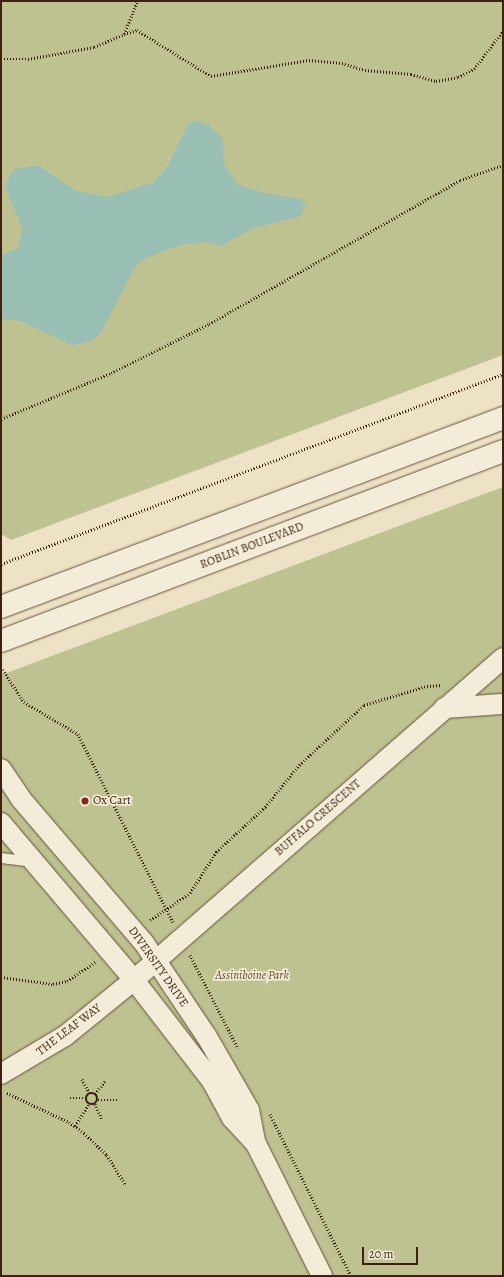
<!DOCTYPE html>
<style>
body{margin:0}
#map{position:relative;width:504px;height:1277px;overflow:hidden;background:#ede2c5;font-family:Alegreya,serif}
div>[style]{position:absolute}
.green>*{inset:0;background:#bec290}
.water>*{inset:0;background:#99beb4}
.path>*{height:2.5px;margin-top:-1.25px;transform-origin:0;background:repeating-linear-gradient(90deg,#3e220f 0 1px,transparent 0 3px)}
.path>.ring{margin:-1.25px;padding:0;box-sizing:content-box;background:none;border:2.5px solid #3e220f;border-radius:50%}
.roads{filter:drop-shadow(0 0 1px #6a523c) drop-shadow(0 0 1px #6a523c)}
.lane>*{height:10px;margin:-5px;padding:0 5px;transform-origin:5px;border-radius:5px;background:#f3ecd9}
.street>*{height:20px;margin:-10px;padding:0 10px;transform-origin:10px;border-radius:10px;background:#f3ecd9}
.secondary>*{height:22px;margin:-11px;padding:0 11px;transform-origin:11px;border-radius:11px;background:#f3ecd9}
.dots>*{width:11px;height:11px;translate:-50% -50%;box-sizing:border-box;border:2px solid #f3ecd9;border-radius:50%}
span{translate:-50% -50%;white-space:nowrap;text-align:center;line-height:1.15;-webkit-text-stroke:3.5px #f3ecd9;paint-order:stroke}
.street-label{font-size:12px;color:#3e220f}
.poi-label{font-size:12px;color:#3e220f}
.left{translate:0 -50%;text-align:left}
.park-label{font-size:12px;color:#5e4a2f;font-style:italic}
.frame{position:absolute;inset:0;border:2px solid #3e220f;pointer-events:none}
.scale{position:absolute;left:362px;top:1247px;width:56px;height:18px;box-sizing:border-box;border:2px solid #3e220f;border-top:0;padding-left:5px;font-size:12px;line-height:14px;white-space:nowrap;color:#3e220f;-webkit-text-stroke:3px #f3ecd9;paint-order:stroke}
</style>
<div id="map">
<div class="green">
<div style="clip-path:polygon(1px 1px,503px 1px,503px 355px,11px 540px,1px 534px)"></div>
<div style="clip-path:polygon(503px 487px,503px 1276px,1px 1276px,1px 675px)"></div>
</div>
<div class="water">
<div style="clip-path:polygon(195px 120px,210px 126px,223px 139px,224px 164px,238px 185px,264px 193px,301px 199px,306px 207px,301px 216px,253px 228px,221px 246px,207px 242px,184px 244px,145px 258px,134px 268px,102px 331px,93px 340px,81px 344px,71px 345px,21px 321px,1px 319px,1px 256px,18px 248px,23px 230px,7px 191px,7px 180px,16px 168px,39px 166px,76px 191px,107px 197px,153px 183px,167px 168px,186px 128px)"></div>
</div>
<div class="path">
<div style="left:124px;top:34px;width:14px;rotate:-17deg"></div>
<div style="left:137px;top:30px;width:87px;rotate:31.9deg"></div>
<div style="left:211px;top:76px;width:99px;rotate:-9.3deg"></div>
<div style="left:309px;top:60px;width:33px;rotate:5deg"></div>
<div style="left:342px;top:63px;width:24px;rotate:17deg"></div>
<div style="left:365px;top:70px;width:46px;rotate:5deg"></div>
<div style="left:411px;top:74px;width:26px;rotate:16deg"></div>
<div style="left:436px;top:81px;width:22px;rotate:-10deg"></div>
<div style="left:458px;top:77px;width:18px;rotate:-27deg"></div>
<div style="left:474px;top:69px;width:48px;rotate:-52.7deg"></div>
<div style="left:1px;top:59px;width:27px"></div>
<div style="left:28px;top:59px;width:67px;rotate:-10.3deg"></div>
<div style="left:94px;top:47px;width:33px;rotate:-23deg"></div>
<div style="left:124px;top:34px;width:35px;rotate:-68deg"></div>
<div style="left:1px;top:419px;width:119px;rotate:-22.7deg"></div>
<div style="left:111px;top:373px;width:110px;rotate:-26.6deg"></div>
<div style="left:209px;top:324px;width:289px;rotate:-29.8deg"></div>
<div style="left:460px;top:180px;width:46px;rotate:-19.2deg"></div>
<div style="left:1px;top:564px;width:537px;rotate:-20.73deg"></div>
<div style="left:1px;top:667px;width:42px;rotate:56.7deg"></div>
<div style="left:24px;top:702px;width:63px;rotate:30.7deg"></div>
<div style="left:78px;top:734px;width:211px;rotate:63.2deg"></div>
<div style="left:150px;top:920px;width:48px;rotate:-34deg"></div>
<div style="left:190px;top:893px;width:49px;rotate:-57.6deg"></div>
<div style="left:216px;top:852px;width:67px;rotate:-42.6deg"></div>
<div style="left:265px;top:807px;width:54px;rotate:-51deg"></div>
<div style="left:299px;top:765px;width:88px;rotate:-42.7deg"></div>
<div style="left:364px;top:705px;width:66px;rotate:-16.8deg"></div>
<div style="left:427px;top:686px;width:15px;rotate:-4deg"></div>
<div style="left:190px;top:955px;width:105px;rotate:62.7deg"></div>
<div style="left:1px;top:977px;width:52px;rotate:7.7deg"></div>
<div style="left:53px;top:984px;width:14px;rotate:-12deg"></div>
<div style="left:67px;top:981px;width:34px;rotate:-34deg"></div>
<div style="left:82px;top:1079px;width:17px;rotate:62deg"></div>
<div style="left:7px;top:1093px;width:68px;rotate:25.1deg"></div>
<div style="left:69px;top:1122px;width:19px;rotate:36deg"></div>
<div style="left:84px;top:1133px;width:32px;rotate:44deg"></div>
<div style="left:107px;top:1155px;width:36px;rotate:58deg"></div>
<div class="ring" style="left:86.5px;top:1093.5px;width:8.5px;height:8.5px"></div>
<div style="left:95px;top:1094px;width:16px;rotate:-52deg"></div>
<div style="left:70px;top:1098px;width:16px"></div>
<div style="left:98px;top:1100px;width:21px"></div>
<div style="left:95px;top:1104px;width:17px;rotate:65deg"></div>
<div style="left:270px;top:1114px;width:181px;rotate:63.4deg"></div>
<div style="left:75px;top:1126px;width:26px;rotate:-58deg"></div>
</div>
<div class="roads">
<div class="lane">
<div style="left:1px;top:858px;width:32px;rotate:7deg"></div>
</div>
<div class="street">
<div style="left:444px;top:708px;width:59px;rotate:-3.9deg"></div>
<div style="left:1px;top:769px;width:36px;rotate:56deg"></div>
<div style="left:21px;top:799px;width:189px;rotate:49.5deg"></div>
<div style="left:144px;top:943px;width:113px;rotate:56.2deg"></div>
<div style="left:207px;top:1037px;width:84px;rotate:60.1deg"></div>
<div style="left:249px;top:1110px;width:33px;rotate:79deg"></div>
<div style="left:1px;top:823px;width:206px;rotate:49.7deg"></div>
<div style="left:134px;top:980px;width:128px;rotate:52.3deg"></div>
<div style="left:212px;top:1081px;width:42px;rotate:61.6deg"></div>
<div style="left:232px;top:1118px;width:35px;rotate:47deg"></div>
<div style="left:256px;top:1144px;width:148px;rotate:63.4deg"></div>
<div style="left:1px;top:1074px;width:74px;rotate:-30.7deg"></div>
<div style="left:65px;top:1036px;width:89px;rotate:-39.1deg"></div>
<div style="left:134px;top:980px;width:490px;rotate:-41.1deg"></div>
</div>
<div class="secondary">
<div style="left:1px;top:607px;width:536px;rotate:-20.63deg"></div>
<div style="left:1px;top:641px;width:537px;rotate:-20.73deg"></div>
</div>
</div>
<div class="dots">
<div style="left:85px;top:801px;background:#8f2418"></div>
</div>
<div class="street-label">
<span style="left:252px;top:546px;rotate:-21deg">ROBLIN BOULEVARD</span>
<span style="left:318px;top:818px;rotate:-41deg">BUFFALO CRESCENT</span>
<span style="left:158px;top:967px;rotate:55deg">DIVERSITY DRIVE</span>
<span style="left:69px;top:1030px;rotate:-37deg">THE LEAF WAY</span>
</div>
<div class="poi-label">
<span class="left" style="left:93px;top:801px">Ox Cart</span>
</div>
<div class="park-label">
<span style="left:252px;top:976px">Assiniboine Park</span>
</div>
<div class="frame"></div>
<div class="scale">20 m</div>
</div>
